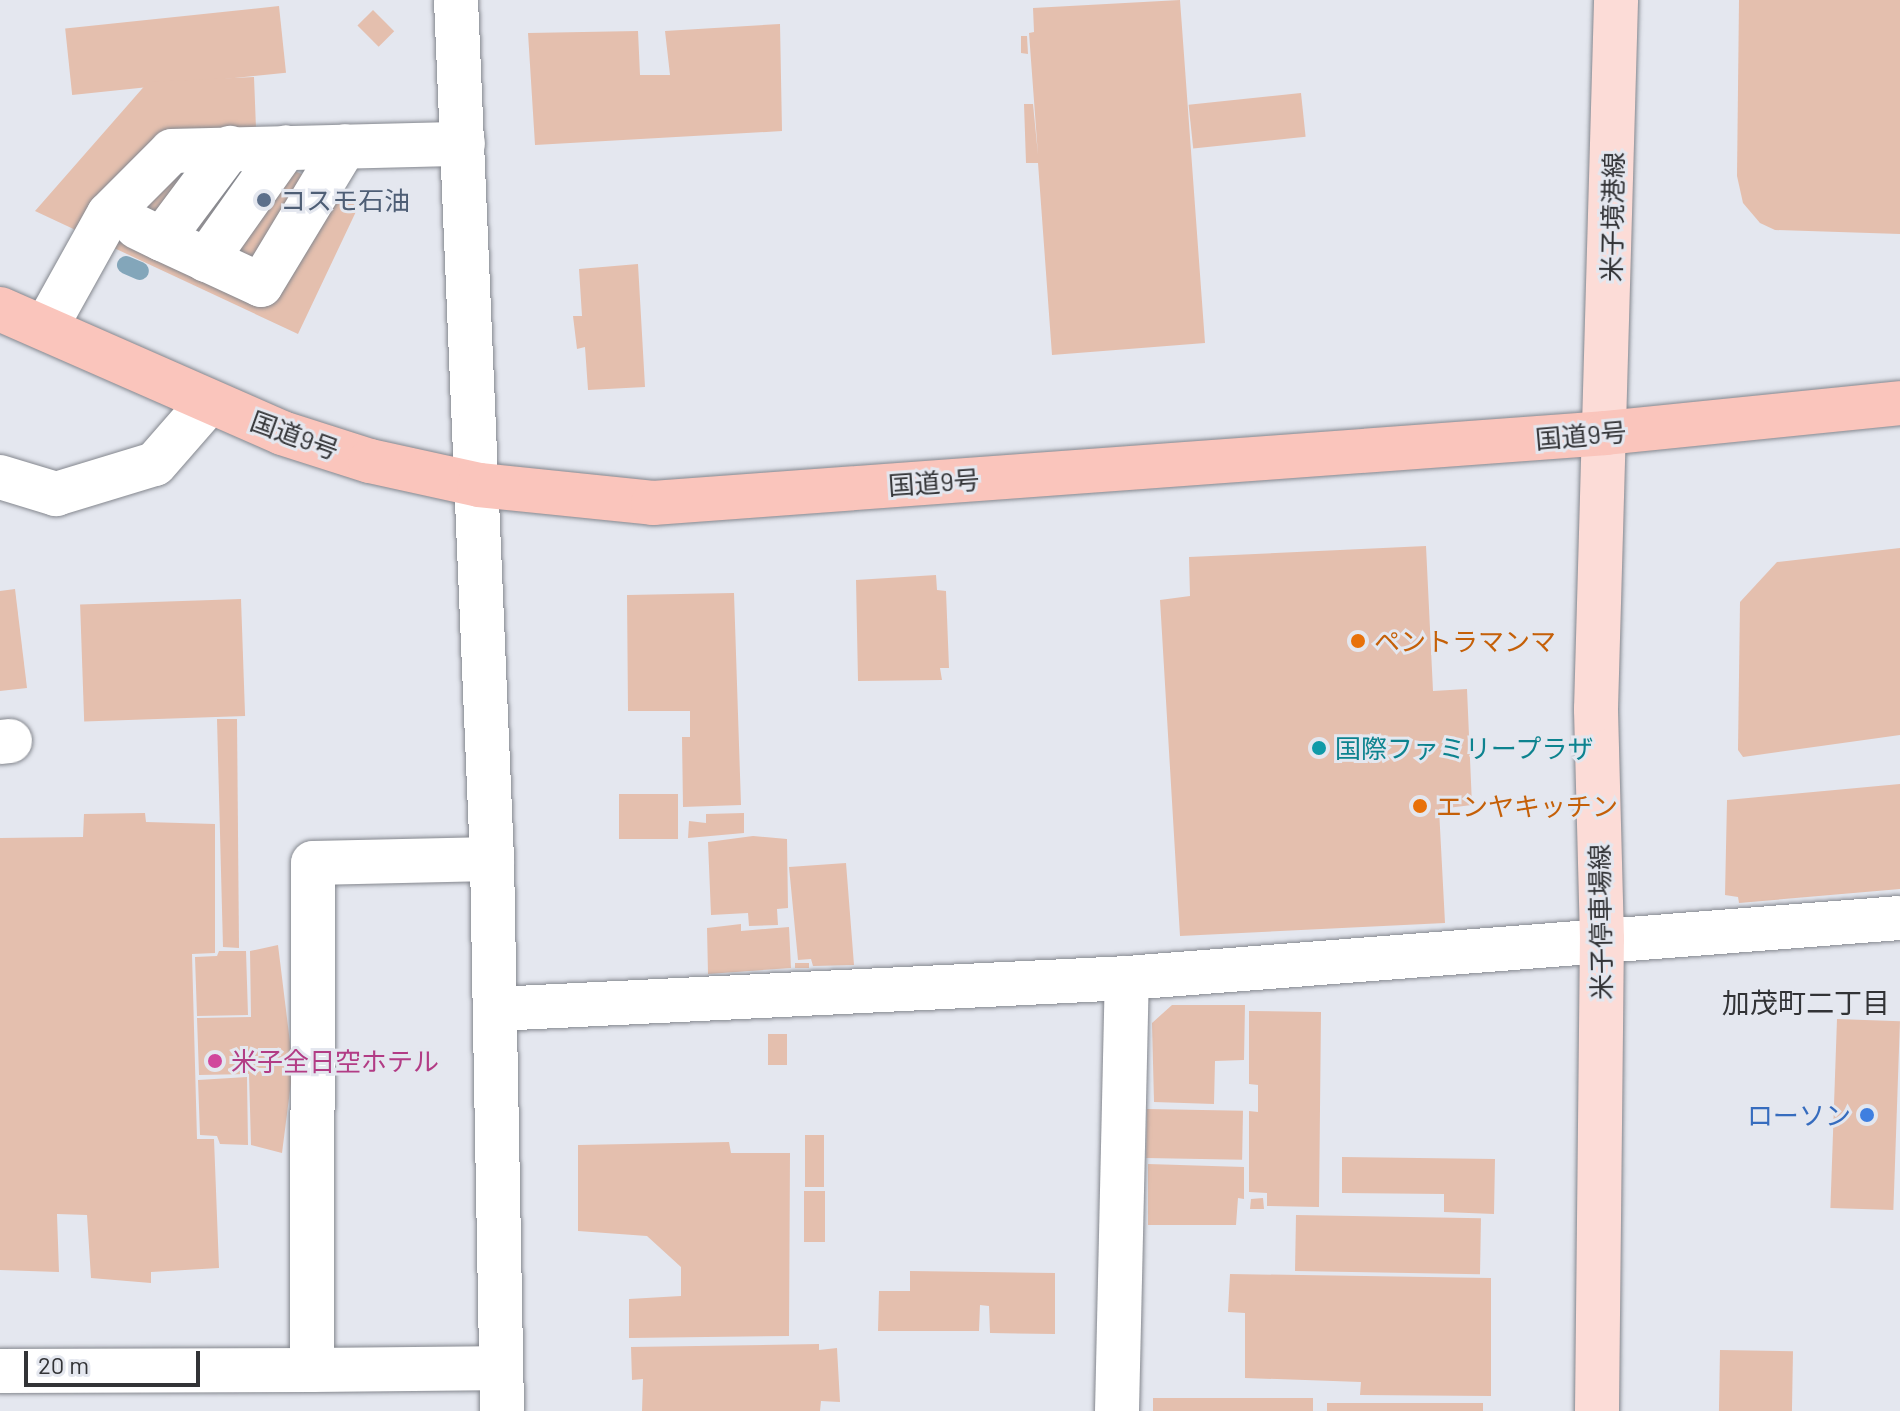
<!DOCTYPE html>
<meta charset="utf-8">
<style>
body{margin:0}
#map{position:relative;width:1900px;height:1411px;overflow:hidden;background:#e4e7ef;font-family:Barlow,"Noto Sans JP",sans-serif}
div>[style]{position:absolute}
.stream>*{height:18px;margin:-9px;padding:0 9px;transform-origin:9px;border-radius:9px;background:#83a6ba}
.building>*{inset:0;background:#e4bfae;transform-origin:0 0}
.roads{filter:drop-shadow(0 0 2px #84878e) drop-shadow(0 0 2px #84878e)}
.minor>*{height:44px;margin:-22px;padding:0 22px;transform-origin:22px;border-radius:22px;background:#fff}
.major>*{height:44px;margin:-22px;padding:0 22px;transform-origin:22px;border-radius:22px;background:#fcdcd7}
.highway>*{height:44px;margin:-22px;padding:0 22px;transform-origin:22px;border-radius:22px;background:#fac5bc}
.dots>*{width:22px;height:22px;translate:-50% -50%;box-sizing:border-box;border:4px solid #e4e7ef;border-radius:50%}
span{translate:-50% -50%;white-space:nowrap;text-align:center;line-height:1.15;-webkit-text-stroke:6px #e4e7ef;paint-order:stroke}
.service-label{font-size:26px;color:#4e5e75}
.left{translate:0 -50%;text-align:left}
.street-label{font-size:26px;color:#323336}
.food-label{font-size:26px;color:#c56008}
.culture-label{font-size:26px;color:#0d838f}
.hotel-label{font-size:26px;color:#b23c85}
.shop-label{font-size:26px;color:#366cbe}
.right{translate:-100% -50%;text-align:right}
.neighbourhood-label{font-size:28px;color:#323336}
.scale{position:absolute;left:24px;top:1351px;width:176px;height:36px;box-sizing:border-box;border:4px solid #323336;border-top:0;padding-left:10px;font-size:24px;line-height:28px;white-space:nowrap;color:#323336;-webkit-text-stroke:6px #e4e7ef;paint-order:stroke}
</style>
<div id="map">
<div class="stream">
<div style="left:126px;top:265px;width:15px;rotate:23deg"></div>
</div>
<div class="building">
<div style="clip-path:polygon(1180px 0,1205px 343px,1052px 355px,1038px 163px,1026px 163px,1024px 104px,1033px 104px,1038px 155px,1029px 33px,1034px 32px,1033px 8px)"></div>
<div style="clip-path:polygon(1739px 0,1900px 0,1900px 234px,1775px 230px,1760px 223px,1743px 203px,1737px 176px)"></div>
<div style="left:279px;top:6px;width:67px;height:215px;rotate:84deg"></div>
<div style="left:373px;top:10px;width:30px;height:22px;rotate:45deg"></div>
<div style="clip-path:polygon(780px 24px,782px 131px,535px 145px,528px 33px,638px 31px,640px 75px,670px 75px,665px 31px)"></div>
<div style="clip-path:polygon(1021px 36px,1027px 36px,1028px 54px,1021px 53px)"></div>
<div style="clip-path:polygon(254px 77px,257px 154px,361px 201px,298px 334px,35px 211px,148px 82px)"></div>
<div style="left:1301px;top:93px;width:44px;height:113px;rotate:84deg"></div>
<div style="clip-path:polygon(638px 264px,645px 387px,588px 390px,585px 347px,577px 349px,573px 316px,582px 316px,579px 269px)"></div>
<div style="clip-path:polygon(1426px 546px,1433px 691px,1467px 689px,1472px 805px,1439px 809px,1445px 923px,1180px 936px,1160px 600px,1190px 596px,1189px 557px)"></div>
<div style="clip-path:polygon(1900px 548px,1900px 735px,1743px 757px,1738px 750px,1740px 602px,1777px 562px)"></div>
<div style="clip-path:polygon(936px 575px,937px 590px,946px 591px,949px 668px,940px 668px,942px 680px,858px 681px,856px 580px)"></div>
<div style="clip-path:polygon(15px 589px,27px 688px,0 691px,0 591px)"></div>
<div style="clip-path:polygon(734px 593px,741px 805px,683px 807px,682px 737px,690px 737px,690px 711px,628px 711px,627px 595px)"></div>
<div style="left:241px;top:599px;width:117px;height:161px;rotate:88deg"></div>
<div style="clip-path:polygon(217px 719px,237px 719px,239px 948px,223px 947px)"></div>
<div style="clip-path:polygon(1900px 784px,1900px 889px,1739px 903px,1738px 897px,1725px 895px,1727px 800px)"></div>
<div style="left:619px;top:794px;width:59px;height:45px"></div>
<div style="clip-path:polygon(145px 813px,146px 822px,215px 824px,215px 953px,192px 954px,197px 1139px,214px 1139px,219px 1268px,151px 1272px,151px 1283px,91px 1278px,87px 1215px,57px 1214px,59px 1272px,0 1270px,0 838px,83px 837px,84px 814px)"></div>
<div style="clip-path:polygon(744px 813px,744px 833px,688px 838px,689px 821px,706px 823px,706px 814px)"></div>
<div style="clip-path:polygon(753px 836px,787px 839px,788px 908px,777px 909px,778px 925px,749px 926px,748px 913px,711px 915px,708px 842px)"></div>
<div style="clip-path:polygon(846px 863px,854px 965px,813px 966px,811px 959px,798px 960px,789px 867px)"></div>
<div style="clip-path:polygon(741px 924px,741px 931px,789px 927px,791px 968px,708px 974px,707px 928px)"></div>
<div style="clip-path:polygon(278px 945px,293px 1067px,282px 1153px,251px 1145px,249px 1074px,199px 1075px,197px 1018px,251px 1017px,250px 951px)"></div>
<div style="clip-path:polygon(219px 951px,246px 951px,248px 1015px,197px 1016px,195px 957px,217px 956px)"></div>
<div style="left:809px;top:963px;width:5px;height:14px;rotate:90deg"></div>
<div style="clip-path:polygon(1172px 1005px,1245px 1005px,1244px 1060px,1215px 1061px,1214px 1104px,1154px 1102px,1152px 1023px)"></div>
<div style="clip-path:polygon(1249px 1011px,1321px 1012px,1319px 1207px,1267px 1206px,1267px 1193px,1249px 1192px,1249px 1111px,1258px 1112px,1258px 1085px,1249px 1084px)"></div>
<div style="left:1837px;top:1019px;width:63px;height:189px;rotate:2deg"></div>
<div style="left:768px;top:1034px;width:19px;height:31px"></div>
<div style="clip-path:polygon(247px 1077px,248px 1145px,220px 1144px,217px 1136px,200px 1135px,198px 1080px)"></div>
<div style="left:1147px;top:1109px;width:96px;height:49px;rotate:1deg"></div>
<div style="left:805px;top:1135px;width:19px;height:52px"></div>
<div style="clip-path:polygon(729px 1142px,731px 1153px,790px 1153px,789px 1336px,629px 1338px,629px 1299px,681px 1296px,681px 1267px,647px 1236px,578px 1231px,578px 1145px)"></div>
<div style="clip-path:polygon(1342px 1157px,1495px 1159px,1494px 1214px,1444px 1212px,1444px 1194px,1342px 1193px)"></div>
<div style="clip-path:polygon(1148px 1164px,1244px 1167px,1244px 1199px,1238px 1198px,1236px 1225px,1148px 1225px)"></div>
<div style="left:825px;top:1191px;width:51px;height:21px;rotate:90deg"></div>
<div style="clip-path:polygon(1263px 1198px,1264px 1209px,1250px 1209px,1251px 1199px)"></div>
<div style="left:1296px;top:1215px;width:185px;height:56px;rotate:1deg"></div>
<div style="clip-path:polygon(910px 1271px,1055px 1273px,1055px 1334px,990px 1333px,989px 1306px,980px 1305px,979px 1331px,878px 1331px,879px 1291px,910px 1291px)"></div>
<div style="clip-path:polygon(1230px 1274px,1491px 1278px,1491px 1396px,1360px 1395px,1361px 1382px,1245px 1378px,1245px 1313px,1228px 1312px)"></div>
<div style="clip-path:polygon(819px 1344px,819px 1350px,837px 1348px,840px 1402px,821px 1401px,820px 1411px,642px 1411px,643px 1379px,632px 1380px,631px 1347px)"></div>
<div style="left:1720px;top:1350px;width:73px;height:61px;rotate:1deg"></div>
<div style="left:1153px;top:1398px;width:160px;height:13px"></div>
<div style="left:1327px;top:1403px;width:156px;height:8px"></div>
</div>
<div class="roads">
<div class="minor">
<div style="left:456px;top:0;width:860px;rotate:87.6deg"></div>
<div style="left:492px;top:859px;width:552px;rotate:88.96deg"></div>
<div style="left:137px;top:227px;width:28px;rotate:26deg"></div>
<div style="left:162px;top:239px;width:114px;rotate:-53.2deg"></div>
<div style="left:162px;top:239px;width:109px;rotate:24.9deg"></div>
<div style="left:261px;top:285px;width:162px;rotate:-58.9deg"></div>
<div style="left:206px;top:260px;width:138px;rotate:-54.7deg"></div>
<div style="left:46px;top:327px;width:129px;rotate:-60.9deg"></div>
<div style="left:109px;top:214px;width:89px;rotate:-45deg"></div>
<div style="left:172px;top:151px;width:291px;rotate:-1.4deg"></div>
<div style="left:0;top:477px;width:59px;rotate:16.9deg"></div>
<div style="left:56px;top:494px;width:103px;rotate:-16.9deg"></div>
<div style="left:155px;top:464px;width:82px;rotate:-48.9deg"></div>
<div style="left:0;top:742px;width:10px;rotate:-6deg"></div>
<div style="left:492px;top:859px;width:179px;rotate:178.7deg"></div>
<div style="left:313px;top:863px;width:507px;rotate:90.11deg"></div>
<div style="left:312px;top:1370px;width:188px;rotate:-0.6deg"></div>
<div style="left:496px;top:1009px;width:632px;rotate:-2.81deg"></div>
<div style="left:1127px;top:978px;width:775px;rotate:-4.44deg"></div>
<div style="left:0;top:1371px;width:312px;rotate:-0.2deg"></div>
<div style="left:1117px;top:1411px;width:433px;rotate:-88.7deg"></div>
</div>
<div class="major">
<div style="left:1597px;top:1411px;width:472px;rotate:-89.4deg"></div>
<div style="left:1602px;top:939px;width:230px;rotate:-91.5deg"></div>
<div style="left:1596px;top:709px;width:709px;rotate:-88.38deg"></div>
</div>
<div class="highway">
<div style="left:0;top:309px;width:308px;rotate:23.7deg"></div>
<div style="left:282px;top:433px;width:92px;rotate:17.7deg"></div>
<div style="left:370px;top:461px;width:112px;rotate:12.4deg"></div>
<div style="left:479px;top:485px;width:175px;rotate:5.9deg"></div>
<div style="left:653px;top:503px;width:956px;rotate:-4.2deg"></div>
<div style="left:1606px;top:433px;width:296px;rotate:-5.8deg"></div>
</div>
</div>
<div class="dots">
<div style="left:264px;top:200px;background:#5c6f8a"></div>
<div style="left:1358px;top:641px;background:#e8710a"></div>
<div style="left:1319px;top:748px;background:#0f9aa8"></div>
<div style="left:1420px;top:806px;background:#e8710a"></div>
<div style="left:215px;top:1061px;background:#d1479c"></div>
<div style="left:1867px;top:1115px;background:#3f7fe0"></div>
</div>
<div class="service-label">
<span class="left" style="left:280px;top:200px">コスモ石油</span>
</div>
<div class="street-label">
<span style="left:1612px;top:217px;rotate:-89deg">米子境港線</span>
<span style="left:295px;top:435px;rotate:20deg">国道9号</span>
<span style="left:1581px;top:435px;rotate:-5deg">国道9号</span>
<span style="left:934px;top:482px;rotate:-4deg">国道9号</span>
<span style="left:1600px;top:922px;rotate:-91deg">米子停車場線</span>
</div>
<div class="food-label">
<span class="left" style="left:1374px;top:641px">ペントラマンマ</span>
<span class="left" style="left:1436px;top:806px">エンヤキッチン</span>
</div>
<div class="culture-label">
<span class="left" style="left:1335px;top:748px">国際ファミリープラザ</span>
</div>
<div class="hotel-label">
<span class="left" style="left:231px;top:1061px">米子全日空ホテル</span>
</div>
<div class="shop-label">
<span class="right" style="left:1851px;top:1115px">ローソン</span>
</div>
<div class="neighbourhood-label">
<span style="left:1806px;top:1002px">加茂町二丁目</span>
</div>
<div class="scale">20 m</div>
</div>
